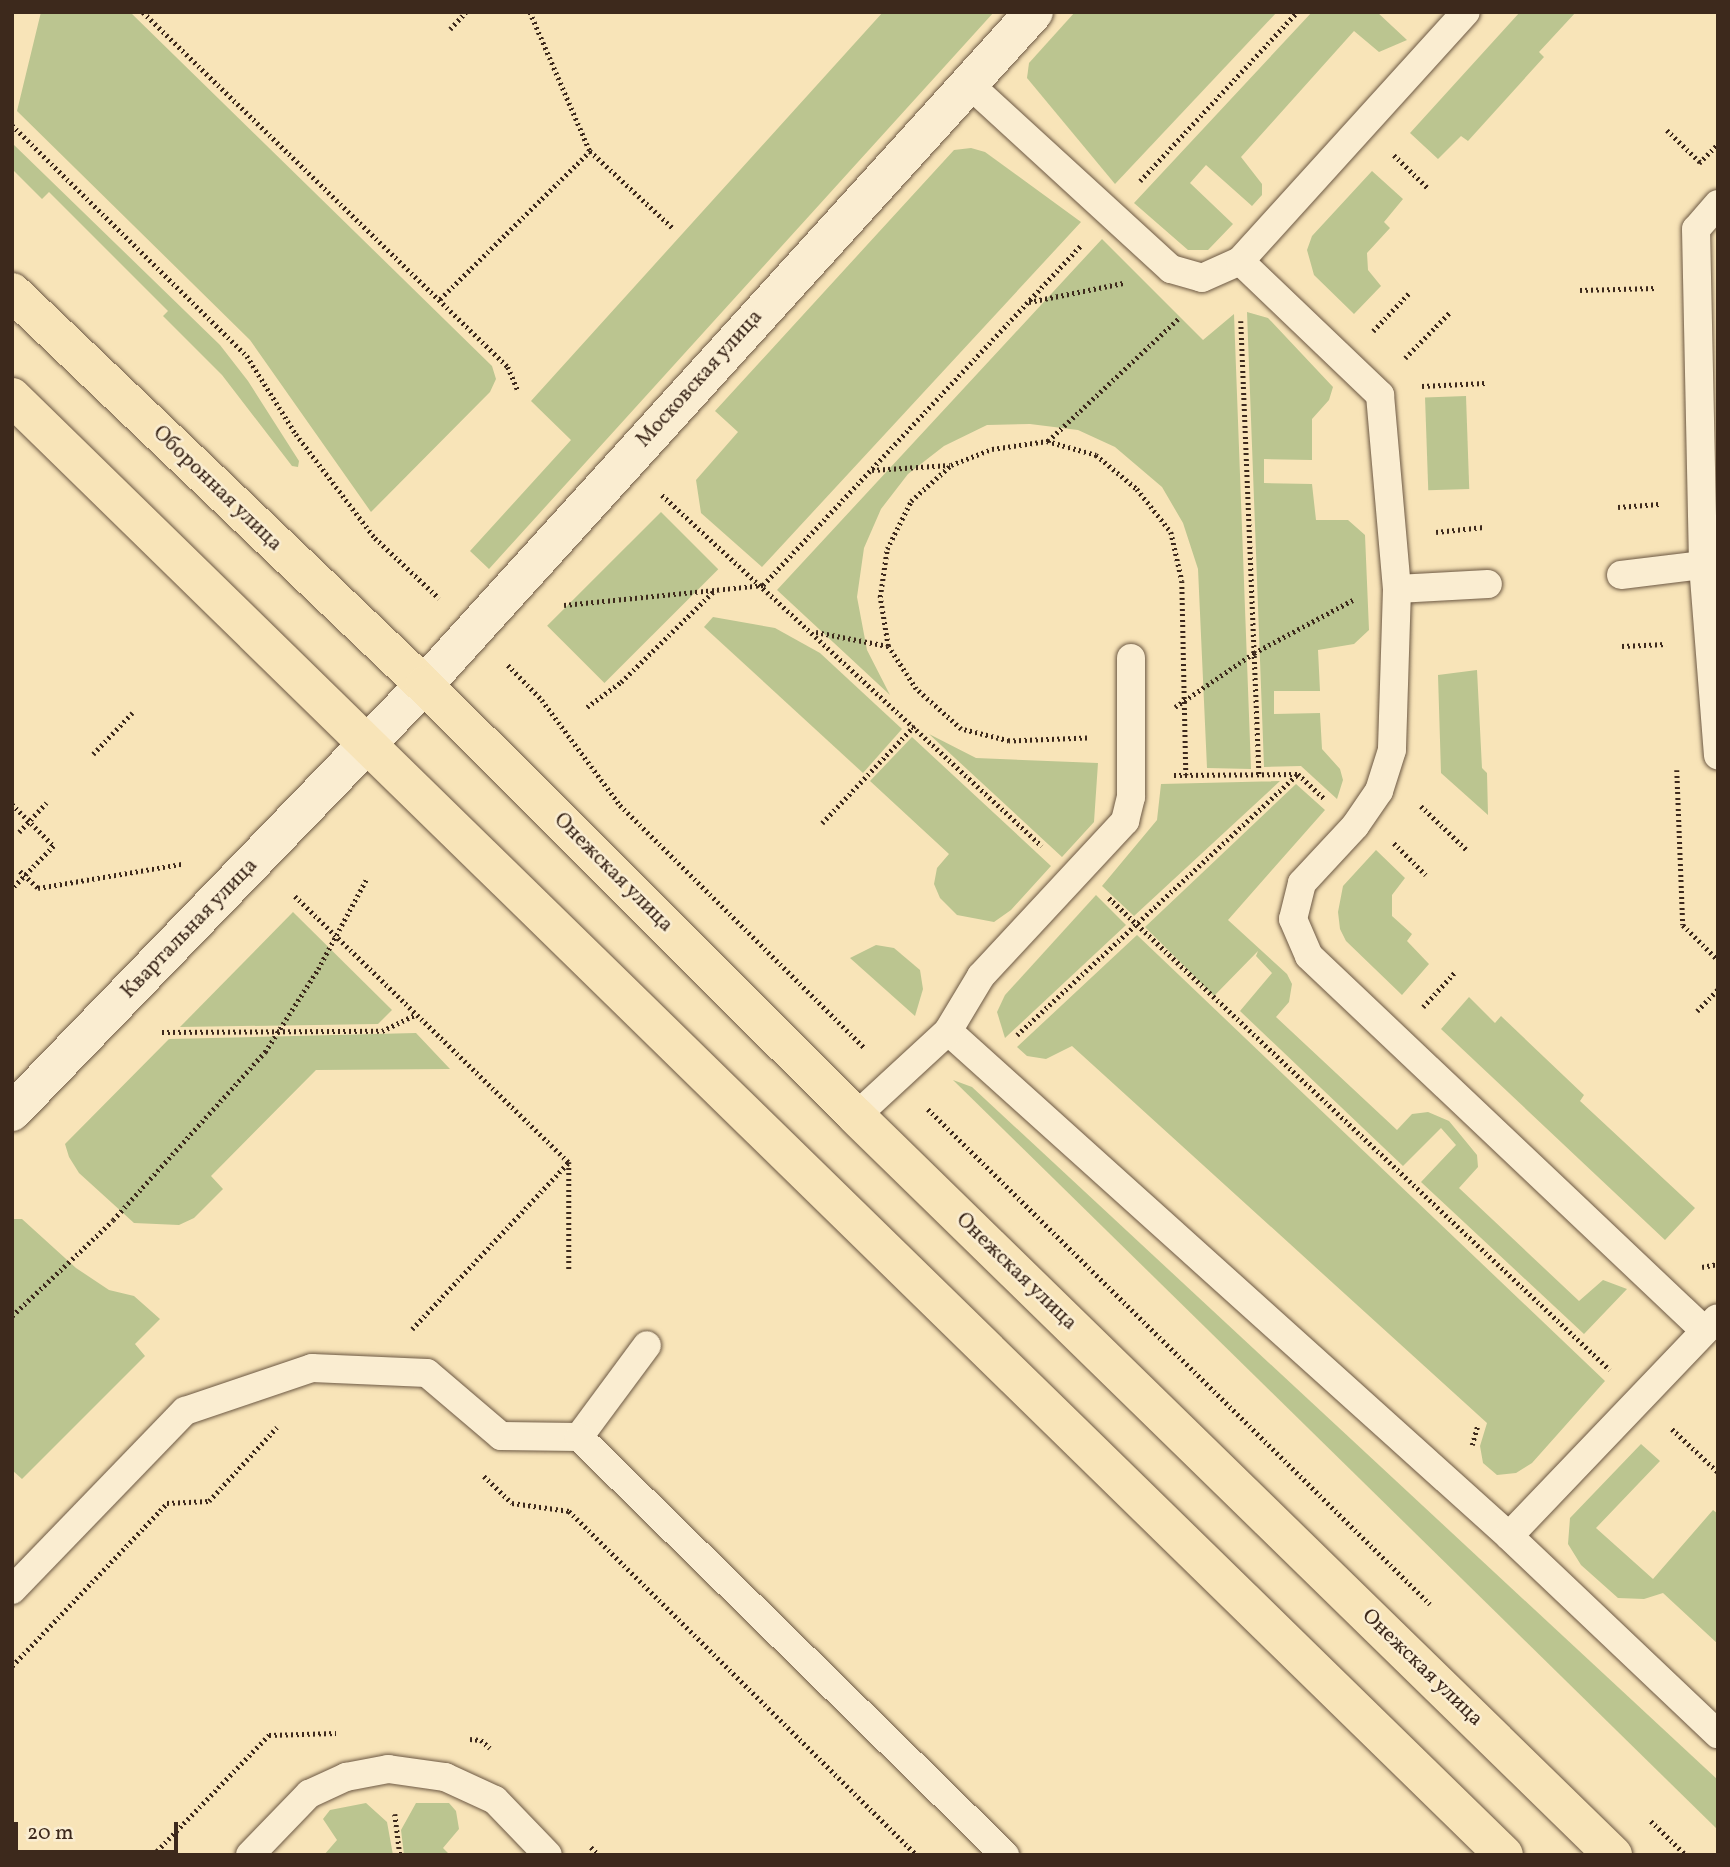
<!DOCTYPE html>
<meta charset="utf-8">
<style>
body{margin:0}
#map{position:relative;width:1730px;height:1867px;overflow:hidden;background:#f8e4b8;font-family:Vollkorn,serif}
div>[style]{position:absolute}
.green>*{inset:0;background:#bbc590;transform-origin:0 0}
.path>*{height:4.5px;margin-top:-2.25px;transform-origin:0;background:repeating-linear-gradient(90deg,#3d291c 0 2px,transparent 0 5.5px)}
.roads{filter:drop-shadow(0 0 2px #6c5843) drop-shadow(0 0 2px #6c5843)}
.service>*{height:28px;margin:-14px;padding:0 14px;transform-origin:14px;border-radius:14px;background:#faedd1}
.minor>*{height:38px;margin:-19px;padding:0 19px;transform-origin:19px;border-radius:19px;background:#faedd1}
.primary>*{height:38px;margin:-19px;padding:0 19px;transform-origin:19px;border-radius:19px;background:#f8e4b8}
span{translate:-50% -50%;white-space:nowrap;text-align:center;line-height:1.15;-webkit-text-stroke:5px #faedd1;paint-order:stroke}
.street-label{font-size:21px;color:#3d291c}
.frame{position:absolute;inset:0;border:14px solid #3d291c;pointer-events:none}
.scale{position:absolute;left:14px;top:1822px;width:164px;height:32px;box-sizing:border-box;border:4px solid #3d291c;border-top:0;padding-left:9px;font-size:21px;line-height:24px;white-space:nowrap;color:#3d291c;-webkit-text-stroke:5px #faedd1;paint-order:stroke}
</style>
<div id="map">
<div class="green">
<div style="clip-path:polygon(41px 12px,130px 12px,492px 366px,496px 379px,490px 392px,371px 512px,250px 340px,17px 111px)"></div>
<div style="clip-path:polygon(883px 12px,994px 12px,489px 569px,470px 551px,571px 440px,531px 401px)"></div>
<div style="clip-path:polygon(1075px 12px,1277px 12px,1115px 184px,1027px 78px,1029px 63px)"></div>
<div style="clip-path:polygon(1312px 12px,1377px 12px,1407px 40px,1379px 52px,1354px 31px,1241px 157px,1262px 184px,1262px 195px,1252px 206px,1206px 165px,1190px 183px,1233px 224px,1208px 250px,1188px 250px,1134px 203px)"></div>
<div style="clip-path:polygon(1520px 12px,1576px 12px,1539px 52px,1544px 57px,1468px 141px,1461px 136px,1438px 159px,1410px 133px)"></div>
<div style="clip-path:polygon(12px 143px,220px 345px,248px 381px,299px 461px,298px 467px,292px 466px,222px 375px,163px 316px,168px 311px,49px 192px,42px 199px,12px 169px)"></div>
<div style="clip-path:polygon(971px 148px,985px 152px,1081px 222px,762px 567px,701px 513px,696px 480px,738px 432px,715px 411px,954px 150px)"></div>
<div style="clip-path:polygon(1372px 171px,1403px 199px,1384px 222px,1390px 228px,1367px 253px,1368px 270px,1381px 286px,1354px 314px,1314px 275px,1307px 250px,1312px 236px)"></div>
<div style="clip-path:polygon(1102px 239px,1203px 340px,1234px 314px,1251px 769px,1207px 768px,1198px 569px,1183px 523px,1162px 487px,1115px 447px,1078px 430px,1030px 424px,987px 425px,944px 446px,908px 474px,881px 509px,864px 548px,857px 597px,867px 650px,890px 695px,777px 590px)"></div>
<div style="clip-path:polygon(1247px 312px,1268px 318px,1333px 387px,1329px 400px,1312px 419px,1312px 460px,1264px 459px,1264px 483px,1312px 484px,1316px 520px,1348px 520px,1365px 535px,1369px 630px,1354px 644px,1318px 650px,1320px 691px,1274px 691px,1274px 714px,1320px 713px,1322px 749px,1340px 769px,1343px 780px,1337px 799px,1301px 766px,1264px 767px)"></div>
<div style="left:1466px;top:396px;width:93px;height:41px;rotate:88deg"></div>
<div style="left:661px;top:512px;width:81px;height:161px;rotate:45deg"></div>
<div style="clip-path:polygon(713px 617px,775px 628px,820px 653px,902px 729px,863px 773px,704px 627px)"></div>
<div style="clip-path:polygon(1477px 670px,1482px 768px,1487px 773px,1488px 815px,1441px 773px,1438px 675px)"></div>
<div style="clip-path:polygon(929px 734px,976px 758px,1098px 763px,1094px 822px,1062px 857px)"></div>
<div style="clip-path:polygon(912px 737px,1051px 866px,1011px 910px,994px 922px,957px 915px,940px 898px,934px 884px,937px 868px,949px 854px,870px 781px)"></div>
<div style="clip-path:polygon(1280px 781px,1134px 916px,1102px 886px,1157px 820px,1161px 784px)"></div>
<div style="clip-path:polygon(1296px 784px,1325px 810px,1228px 920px,1287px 974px,1292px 984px,1289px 1002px,1276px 1017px,1397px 1130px,1412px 1114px,1428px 1112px,1449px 1121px,1477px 1155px,1478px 1167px,1459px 1188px,1579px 1301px,1603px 1280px,1627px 1289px,1584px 1334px,1421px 1182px,1456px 1145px,1441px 1128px,1403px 1166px,1240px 1011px,1272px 973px,1256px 956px,1258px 951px,1214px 996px,1145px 927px)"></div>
<div style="clip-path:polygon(1376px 850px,1405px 878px,1392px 895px,1392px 916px,1412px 934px,1407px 941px,1429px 964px,1402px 995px,1346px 941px,1340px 929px,1338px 912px,1343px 886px)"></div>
<div style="clip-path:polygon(1096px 895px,1126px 925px,1005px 1038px,997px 1012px,1005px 995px)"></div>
<div style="clip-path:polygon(293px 912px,392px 1010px,378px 1024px,180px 1027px)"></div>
<div style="clip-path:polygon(1137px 935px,1605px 1381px,1532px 1463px,1516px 1473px,1497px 1475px,1483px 1463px,1480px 1446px,1487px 1423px,1072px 1046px,1046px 1059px,1027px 1056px,1017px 1047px)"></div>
<div style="clip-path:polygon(876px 945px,894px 948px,920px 970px,923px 989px,915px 1016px,850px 958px)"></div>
<div style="clip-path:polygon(1469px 997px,1495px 1023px,1501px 1016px,1584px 1095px,1580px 1101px,1695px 1208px,1665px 1240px,1441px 1029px)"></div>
<div style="clip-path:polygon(416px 1033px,450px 1069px,316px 1070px,211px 1176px,223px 1189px,194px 1218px,179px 1225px,134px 1223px,79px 1173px,69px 1157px,65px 1144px,169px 1039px)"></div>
<div style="clip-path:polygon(953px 1080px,972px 1087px,1718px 1780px,1718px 1830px)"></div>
<div style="clip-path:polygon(12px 1219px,22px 1219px,76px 1268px,109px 1290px,134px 1296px,160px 1319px,135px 1344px,145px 1356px,22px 1479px,12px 1470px)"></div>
<div style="clip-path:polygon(1641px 1444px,1660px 1461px,1596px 1528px,1653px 1579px,1713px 1510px,1718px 1514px,1718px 1644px,1663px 1593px,1644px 1599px,1618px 1598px,1581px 1565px,1568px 1544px,1570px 1518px)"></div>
<div style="clip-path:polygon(366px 1803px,387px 1822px,393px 1855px,324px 1855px,337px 1840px,323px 1819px,330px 1810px)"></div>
<div style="clip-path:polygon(416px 1803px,449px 1803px,456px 1811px,459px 1829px,443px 1848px,450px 1855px,404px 1855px,401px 1830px)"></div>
</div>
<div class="path">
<div style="left:143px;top:12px;width:509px;rotate:44.2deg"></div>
<div style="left:508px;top:367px;width:25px;rotate:67deg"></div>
<div style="left:530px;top:12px;width:151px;rotate:66.7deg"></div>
<div style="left:450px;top:29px;width:23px;rotate:-47deg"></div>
<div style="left:12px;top:125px;width:330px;rotate:44.5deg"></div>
<div style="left:247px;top:356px;width:92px;rotate:57.9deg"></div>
<div style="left:296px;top:434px;width:131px;rotate:52.8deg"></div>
<div style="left:375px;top:538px;width:88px;rotate:43.2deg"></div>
<div style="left:1667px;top:130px;width:46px;rotate:44.1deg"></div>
<div style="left:1394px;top:155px;width:49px;rotate:44.2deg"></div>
<div style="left:1699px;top:163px;width:27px;rotate:-45deg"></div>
<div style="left:1140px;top:181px;width:231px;rotate:-47.1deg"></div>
<div style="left:1580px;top:290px;width:76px;rotate:-1.5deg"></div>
<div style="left:440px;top:299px;width:211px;rotate:-44.6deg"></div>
<div style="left:590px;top:151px;width:113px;rotate:42.9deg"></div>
<div style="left:1029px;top:302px;width:96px;rotate:-11.4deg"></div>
<div style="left:1241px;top:321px;width:454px;rotate:87.7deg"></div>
<div style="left:1373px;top:331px;width:52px;rotate:-46.5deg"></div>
<div style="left:1405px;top:358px;width:66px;rotate:-45.6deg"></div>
<div style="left:1422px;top:386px;width:63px;rotate:-2.7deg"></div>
<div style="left:1048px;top:441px;width:181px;rotate:-43.2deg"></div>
<div style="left:872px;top:470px;width:78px;rotate:-3.7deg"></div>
<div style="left:662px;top:495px;width:517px;rotate:42.73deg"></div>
<div style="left:1618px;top:507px;width:41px;rotate:-4.2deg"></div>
<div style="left:1436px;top:532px;width:48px;rotate:-5.9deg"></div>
<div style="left:564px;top:605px;width:200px;rotate:-5.7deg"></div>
<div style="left:763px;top:585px;width:467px;rotate:-46.9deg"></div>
<div style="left:816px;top:632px;width:73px;rotate:11deg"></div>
<div style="left:1622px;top:646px;width:44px;rotate:-2.6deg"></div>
<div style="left:508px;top:665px;width:49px;rotate:45.8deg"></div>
<div style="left:542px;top:700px;width:131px;rotate:53.4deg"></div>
<div style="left:620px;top:805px;width:346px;rotate:44.8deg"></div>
<div style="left:587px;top:707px;width:42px;rotate:-36.3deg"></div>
<div style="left:621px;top:682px;width:132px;rotate:-44.4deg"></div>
<div style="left:1175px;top:707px;width:96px;rotate:-34.4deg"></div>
<div style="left:1254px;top:653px;width:112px;rotate:-28.2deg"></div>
<div style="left:1087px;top:738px;width:78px;rotate:177.8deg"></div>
<div style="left:1009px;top:741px;width:49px;rotate:-166deg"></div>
<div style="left:961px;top:729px;width:60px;rotate:-138.4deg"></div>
<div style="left:916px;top:689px;width:51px;rotate:-123.1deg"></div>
<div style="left:888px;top:646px;width:50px;rotate:-99.3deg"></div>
<div style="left:880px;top:597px;width:49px;rotate:-81.7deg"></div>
<div style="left:887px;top:549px;width:54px;rotate:-63.4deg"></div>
<div style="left:911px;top:501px;width:54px;rotate:-42deg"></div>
<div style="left:951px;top:465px;width:44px;rotate:-21.3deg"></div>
<div style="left:992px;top:449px;width:56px;rotate:-8.3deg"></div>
<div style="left:1047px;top:441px;width:51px;rotate:15.9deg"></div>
<div style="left:1096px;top:455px;width:53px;rotate:39.7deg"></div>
<div style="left:1137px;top:489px;width:55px;rotate:51.7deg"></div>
<div style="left:1171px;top:532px;width:50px;rotate:77.3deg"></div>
<div style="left:1182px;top:581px;width:194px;rotate:88.8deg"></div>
<div style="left:93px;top:754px;width:57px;rotate:-46.4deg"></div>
<div style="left:1677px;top:770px;width:155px;rotate:87.8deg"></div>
<div style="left:1683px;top:925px;width:49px;rotate:45deg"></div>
<div style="left:1174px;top:775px;width:124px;rotate:-0.5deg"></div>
<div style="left:1298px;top:774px;width:35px;rotate:43deg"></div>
<div style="left:12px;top:804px;width:59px;rotate:45deg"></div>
<div style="left:54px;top:846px;width:60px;rotate:134.3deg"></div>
<div style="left:1421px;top:806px;width:65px;rotate:43.8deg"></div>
<div style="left:822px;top:823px;width:134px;rotate:-46.5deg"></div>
<div style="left:19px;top:832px;width:40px;rotate:-47deg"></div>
<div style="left:1394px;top:843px;width:45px;rotate:45deg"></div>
<div style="left:20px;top:871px;width:25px;rotate:43deg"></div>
<div style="left:38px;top:888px;width:146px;rotate:-9.5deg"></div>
<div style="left:295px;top:896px;width:382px;rotate:44.2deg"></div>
<div style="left:569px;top:1162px;width:107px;rotate:90deg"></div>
<div style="left:1109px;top:898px;width:688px;rotate:43.29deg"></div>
<div style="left:1423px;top:1007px;width:47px;rotate:-47.6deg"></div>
<div style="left:1697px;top:1011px;width:30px;rotate:-46deg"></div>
<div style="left:162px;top:1032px;width:220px;rotate:-0.3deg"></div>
<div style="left:382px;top:1031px;width:37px;rotate:-26deg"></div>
<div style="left:1017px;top:1035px;width:384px;rotate:-42.9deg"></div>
<div style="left:928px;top:1109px;width:705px;rotate:44.6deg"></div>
<div style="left:1702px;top:1267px;width:16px;rotate:-11deg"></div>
<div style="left:12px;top:1316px;width:139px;rotate:-43.5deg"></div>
<div style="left:113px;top:1220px;width:227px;rotate:-47.9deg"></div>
<div style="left:265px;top:1052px;width:98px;rotate:-57.4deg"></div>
<div style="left:318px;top:969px;width:103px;rotate:-61.7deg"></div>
<div style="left:412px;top:1329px;width:229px;rotate:-46.8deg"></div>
<div style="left:1672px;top:1429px;width:63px;rotate:43.1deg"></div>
<div style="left:1472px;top:1445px;width:19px;rotate:-74deg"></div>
<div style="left:484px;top:1476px;width:39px;rotate:44deg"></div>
<div style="left:512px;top:1503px;width:58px;rotate:8deg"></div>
<div style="left:569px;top:1511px;width:489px;rotate:44.7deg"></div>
<div style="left:12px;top:1666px;width:225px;rotate:-46.4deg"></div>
<div style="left:167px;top:1503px;width:42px;rotate:-2.7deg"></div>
<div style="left:209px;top:1501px;width:100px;rotate:-47.4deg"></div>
<div style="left:470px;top:1739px;width:11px;rotate:5deg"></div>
<div style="left:481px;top:1740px;width:12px;rotate:42deg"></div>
<div style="left:395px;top:1814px;width:41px;rotate:83deg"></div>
<div style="left:1651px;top:1821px;width:49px;rotate:44.2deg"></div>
<div style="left:591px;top:1847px;width:11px;rotate:45deg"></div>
<div style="left:153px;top:1855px;width:167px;rotate:-46deg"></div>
<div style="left:269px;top:1735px;width:67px;rotate:-1.7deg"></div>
</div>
<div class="roads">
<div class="service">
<div style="left:969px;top:84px;width:274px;rotate:42.5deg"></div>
<div style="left:1171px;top:269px;width:32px;rotate:16deg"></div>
<div style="left:1202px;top:278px;width:42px;rotate:-24.1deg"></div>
<div style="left:1240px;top:261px;width:336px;rotate:-47.8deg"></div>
<div style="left:1718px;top:204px;width:33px;rotate:131deg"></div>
<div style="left:1696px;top:229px;width:336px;rotate:88.8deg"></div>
<div style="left:1703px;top:565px;width:191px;rotate:85.5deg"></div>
<div style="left:1240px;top:261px;width:194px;rotate:43.7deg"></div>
<div style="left:1380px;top:395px;width:195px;rotate:85deg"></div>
<div style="left:1397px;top:589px;width:161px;rotate:91.8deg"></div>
<div style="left:1392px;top:750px;width:43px;rotate:107.6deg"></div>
<div style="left:1379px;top:791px;width:42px;rotate:124.4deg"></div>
<div style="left:1355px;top:826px;width:78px;rotate:132.9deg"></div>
<div style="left:1302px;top:883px;width:37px;rotate:104deg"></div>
<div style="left:1293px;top:919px;width:40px;rotate:66.6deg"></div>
<div style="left:1309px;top:956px;width:545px;rotate:43.44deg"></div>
<div style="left:1621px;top:575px;width:83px;rotate:-7deg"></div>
<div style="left:1397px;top:589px;width:91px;rotate:-3.1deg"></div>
<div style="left:948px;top:1031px;width:755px;rotate:41.99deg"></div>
<div style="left:1509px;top:1536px;width:288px;rotate:43.5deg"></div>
<div style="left:856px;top:1116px;width:125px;rotate:-42.7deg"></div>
<div style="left:948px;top:1031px;width:64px;rotate:-59deg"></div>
<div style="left:981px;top:976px;width:212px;rotate:-47.1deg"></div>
<div style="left:1125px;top:821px;width:25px;rotate:-76deg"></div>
<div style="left:1131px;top:797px;width:139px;rotate:-90deg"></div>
<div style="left:579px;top:1437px;width:114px;rotate:-53.5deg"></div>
<div style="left:1509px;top:1536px;width:301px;rotate:-46.3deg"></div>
<div style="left:12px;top:1590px;width:249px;rotate:-46deg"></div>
<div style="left:185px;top:1411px;width:134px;rotate:-18.7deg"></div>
<div style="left:312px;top:1368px;width:115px;rotate:2.5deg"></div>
<div style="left:427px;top:1373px;width:97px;rotate:40.4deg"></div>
<div style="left:501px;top:1436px;width:78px;rotate:0.7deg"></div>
<div style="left:579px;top:1437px;width:597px;rotate:44.46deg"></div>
<div style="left:250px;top:1855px;width:85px;rotate:-46deg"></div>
<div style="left:309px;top:1794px;width:41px;rotate:-24.7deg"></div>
<div style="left:346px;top:1777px;width:43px;rotate:-10.8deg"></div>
<div style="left:388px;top:1769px;width:58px;rotate:8deg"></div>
<div style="left:445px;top:1777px;width:55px;rotate:24.7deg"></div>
<div style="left:495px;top:1800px;width:76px;rotate:46.1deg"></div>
</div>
<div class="minor">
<div style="left:12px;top:1112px;width:593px;rotate:-46.02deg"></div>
<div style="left:424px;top:685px;width:908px;rotate:-47.81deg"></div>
</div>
<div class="primary">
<div style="left:12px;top:292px;width:569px;rotate:43.65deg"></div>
<div style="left:424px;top:685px;width:610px;rotate:44.93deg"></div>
<div style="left:856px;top:1116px;width:1058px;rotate:44.31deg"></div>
<div style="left:12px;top:397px;width:2086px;rotate:44.34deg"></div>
</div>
</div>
<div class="street-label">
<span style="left:700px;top:379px;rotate:-48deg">Московская улица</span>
<span style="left:217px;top:489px;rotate:44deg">Оборонная улица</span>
<span style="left:613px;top:873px;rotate:45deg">Онежская улица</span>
<span style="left:190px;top:929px;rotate:-46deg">Квартальная улица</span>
<span style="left:1016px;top:1272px;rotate:44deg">Онежская улица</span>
<span style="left:1422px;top:1668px;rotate:44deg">Онежская улица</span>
</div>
<div class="frame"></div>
<div class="scale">20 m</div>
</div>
